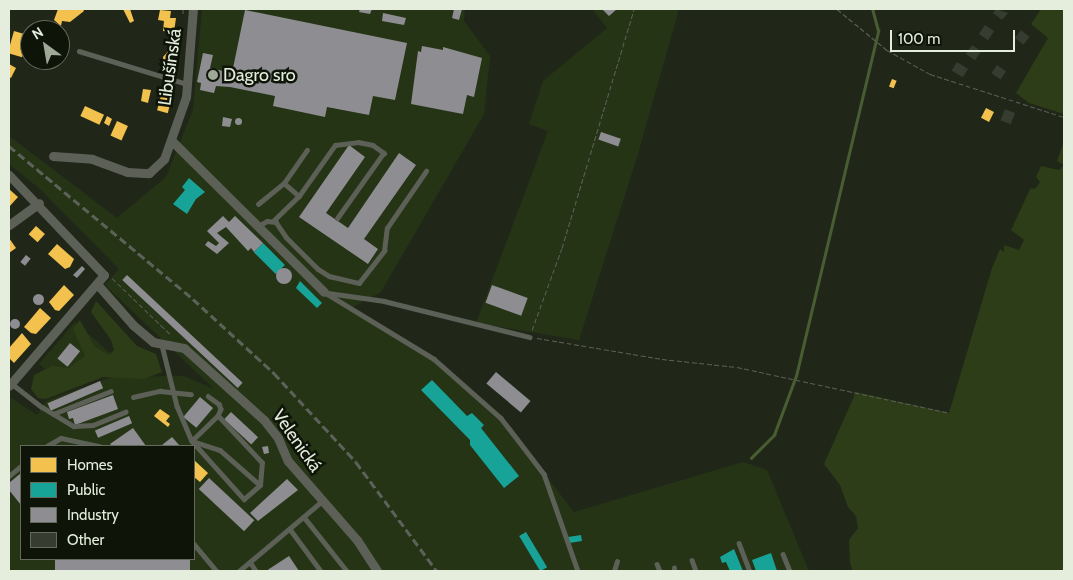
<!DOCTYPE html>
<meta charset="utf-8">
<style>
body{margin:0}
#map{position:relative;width:1073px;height:580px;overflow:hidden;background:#202719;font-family:Cabin,sans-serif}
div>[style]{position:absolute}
.built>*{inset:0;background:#263416}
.green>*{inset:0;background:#2c3d17}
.homes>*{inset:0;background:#f2c14e;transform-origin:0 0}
.public>*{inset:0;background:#17a398;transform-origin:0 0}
.industry>*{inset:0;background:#8d8d92;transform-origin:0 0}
.round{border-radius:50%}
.stream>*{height:2.5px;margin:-1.25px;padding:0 1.25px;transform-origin:1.25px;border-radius:1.25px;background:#495d33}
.building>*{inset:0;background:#363c30;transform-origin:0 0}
.path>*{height:1px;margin-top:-0.5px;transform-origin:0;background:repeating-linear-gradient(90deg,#5c5f57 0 5px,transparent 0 7.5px)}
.service>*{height:4.5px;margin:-2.25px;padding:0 2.25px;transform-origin:2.25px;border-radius:2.25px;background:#5c6057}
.minor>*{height:9px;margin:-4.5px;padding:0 4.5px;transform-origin:4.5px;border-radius:4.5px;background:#5c6057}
.rail>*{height:2.5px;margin-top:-1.25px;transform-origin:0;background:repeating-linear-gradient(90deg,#5c6259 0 8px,transparent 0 12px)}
.dots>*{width:14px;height:14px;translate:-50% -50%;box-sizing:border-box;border:2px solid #0e1408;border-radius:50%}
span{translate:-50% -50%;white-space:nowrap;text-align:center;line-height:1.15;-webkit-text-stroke:5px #0e1408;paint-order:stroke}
.street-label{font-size:18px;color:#e5eddd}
.poi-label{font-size:18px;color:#e5eddd}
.left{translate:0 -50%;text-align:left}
.frame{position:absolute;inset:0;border:10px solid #e5eddd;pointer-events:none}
.legend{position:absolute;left:20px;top:445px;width:175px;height:115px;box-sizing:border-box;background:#0e1408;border:1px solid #646b5d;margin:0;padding:6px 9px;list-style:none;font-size:15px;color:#e5eddd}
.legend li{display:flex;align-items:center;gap:10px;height:25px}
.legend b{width:25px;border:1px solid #646b5d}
.north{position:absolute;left:20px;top:20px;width:50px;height:50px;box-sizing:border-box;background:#0e1408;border:1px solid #646b5d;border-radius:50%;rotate:328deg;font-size:14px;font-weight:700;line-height:20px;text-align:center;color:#e5eddd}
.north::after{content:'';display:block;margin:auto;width:18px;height:22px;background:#a0a898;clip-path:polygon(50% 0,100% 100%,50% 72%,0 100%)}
.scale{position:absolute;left:890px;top:30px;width:125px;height:22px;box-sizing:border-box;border:2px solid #e5eddd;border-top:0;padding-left:6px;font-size:15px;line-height:18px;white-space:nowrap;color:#e5eddd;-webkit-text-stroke:4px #0e1408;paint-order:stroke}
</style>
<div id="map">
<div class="built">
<div style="clip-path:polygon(evenodd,202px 9px,465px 9px,464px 21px,490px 56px,484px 114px,381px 292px,351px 308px,434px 359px,501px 418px,574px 512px,743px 462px,767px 470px,809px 571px,9px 571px,9px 401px,11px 398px,37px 415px,46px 401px,112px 377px,184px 376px,214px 389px,105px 285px,119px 269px,40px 189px,9px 164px,9px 136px,117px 218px,166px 177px,193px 110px,202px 9px,21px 446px,194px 446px,194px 559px,21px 559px,21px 446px)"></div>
<div style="clip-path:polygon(592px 9px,679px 9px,638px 154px,579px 340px,476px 323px,548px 131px,529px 124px,543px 81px,607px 28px)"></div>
<div style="clip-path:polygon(75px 322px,111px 354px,103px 363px,60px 382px,39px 364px)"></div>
</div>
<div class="green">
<div style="clip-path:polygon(1041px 9px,1064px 9px,1064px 114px,1029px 103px,1016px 93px,1048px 38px,1031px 24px)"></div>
<div style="clip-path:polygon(1064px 141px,1064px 571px,853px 571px,850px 563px,849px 540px,858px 528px,856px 516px,848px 507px,840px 485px,824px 464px,856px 392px,949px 413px,992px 268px,1000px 249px,1004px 252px,1004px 245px,1019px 250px,1024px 240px,1011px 230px,1030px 189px,1036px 188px,1040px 182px,1036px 177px,1041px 166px,1059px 170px,1064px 165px,1057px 161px)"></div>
<div style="clip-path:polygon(96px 301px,137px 346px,156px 354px,162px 372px,144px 379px,103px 377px,46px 399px,38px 398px,31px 389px,34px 375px,52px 366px,69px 368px,85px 356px,73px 329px,80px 320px,95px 347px,109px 355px,114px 350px,111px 340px,91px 312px)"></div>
</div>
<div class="homes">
<div style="clip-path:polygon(58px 9px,83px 9px,84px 11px,70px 22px,62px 21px,61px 26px,54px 20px)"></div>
<div style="clip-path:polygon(123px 9px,130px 9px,134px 21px,130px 23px)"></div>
<div style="clip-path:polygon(160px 10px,171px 11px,170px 18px,176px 18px,174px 32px,163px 31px,164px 21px,158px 20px)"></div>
<div style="left:14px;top:31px;width:15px;height:23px;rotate:16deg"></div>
<div style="clip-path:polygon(171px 48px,177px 51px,177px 65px,175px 73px,165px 73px,163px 57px)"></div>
<div style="clip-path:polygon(9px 64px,16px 68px,11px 78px,9px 77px)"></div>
<div style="left:892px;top:79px;width:5px;height:8px;rotate:22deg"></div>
<div style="clip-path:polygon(143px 89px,151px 90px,148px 103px,141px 101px)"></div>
<div style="left:162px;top:92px;width:11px;height:19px;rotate:15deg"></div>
<div style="left:85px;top:106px;width:21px;height:11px;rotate:25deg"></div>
<div style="left:986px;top:108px;width:9px;height:11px;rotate:27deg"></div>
<div style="clip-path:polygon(107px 116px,112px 119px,109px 126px,104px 123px)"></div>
<div style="left:117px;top:121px;width:12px;height:16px;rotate:24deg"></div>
<div style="clip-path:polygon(9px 189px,18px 197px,9px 207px)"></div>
<div style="left:36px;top:226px;width:12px;height:11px;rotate:42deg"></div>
<div style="clip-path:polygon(9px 238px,16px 248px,9px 253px)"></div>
<div style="clip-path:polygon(57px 244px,74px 259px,70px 267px,65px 269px,48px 254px)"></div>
<div style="clip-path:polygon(64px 285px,74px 295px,59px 311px,55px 310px,49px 302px)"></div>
<div style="clip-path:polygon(40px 308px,51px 318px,36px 334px,31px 333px,24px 327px)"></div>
<div style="clip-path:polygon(22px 333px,31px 344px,14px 363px,9px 358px,9px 348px)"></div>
<div style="clip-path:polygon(160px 409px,170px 416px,166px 421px,170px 424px,168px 427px,154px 416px)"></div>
<div style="clip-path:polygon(194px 460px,208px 473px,200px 482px,194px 477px)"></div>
</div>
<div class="public">
<div style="clip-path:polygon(189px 178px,205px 192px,196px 199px,187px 214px,173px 204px,185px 190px,182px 187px)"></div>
<div style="left:263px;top:243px;width:31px;height:13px;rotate:45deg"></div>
<div style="clip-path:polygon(300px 281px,322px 303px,317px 308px,296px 288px)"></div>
<div style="clip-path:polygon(432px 380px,467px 416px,472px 413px,484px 425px,481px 428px,519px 476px,504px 488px,470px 445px,470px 440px,421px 390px)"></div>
<div style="left:526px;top:532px;width:41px;height:8px;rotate:59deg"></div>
<div style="left:581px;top:535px;width:6px;height:13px;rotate:81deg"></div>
<div style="clip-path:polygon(734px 549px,743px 571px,730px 571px,726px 562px,722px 563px,720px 557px)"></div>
<div style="clip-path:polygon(771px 553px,777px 571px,756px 571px,752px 560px)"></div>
</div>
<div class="industry">
<div style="clip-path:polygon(360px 9px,372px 9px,370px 14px,359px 12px)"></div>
<div style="clip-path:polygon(454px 9px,462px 9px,459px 20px,452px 18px)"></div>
<div style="clip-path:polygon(602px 9px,617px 9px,609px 16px)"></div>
<div style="clip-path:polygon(245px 10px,407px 43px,395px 100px,373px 96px,369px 115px,327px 107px,325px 117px,273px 106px,275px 96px,230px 87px,216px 86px,214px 93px,200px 90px,201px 83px,197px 82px,203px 53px,213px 55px,210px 68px,232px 73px)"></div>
<div style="clip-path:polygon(383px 13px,406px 18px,404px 25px,382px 21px)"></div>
<div style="left:167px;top:39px;width:13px;height:5px"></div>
<div style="clip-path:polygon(422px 46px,443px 50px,443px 47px,482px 58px,474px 97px,467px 95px,463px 114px,411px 104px,418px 51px,421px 52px)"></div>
<div style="clip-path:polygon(223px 117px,232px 119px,230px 127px,222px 126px)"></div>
<div class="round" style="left:234.5px;top:117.5px;width:7px;height:7px"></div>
<div style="left:601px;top:132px;width:21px;height:8px;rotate:19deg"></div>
<div style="clip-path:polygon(349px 145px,365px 157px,326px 213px,348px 228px,399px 153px,416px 165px,364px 239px,378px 249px,368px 264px,299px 217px)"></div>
<div style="clip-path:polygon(223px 216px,229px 222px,235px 216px,263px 243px,254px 252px,251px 248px,248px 251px,226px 227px,217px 233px,229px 243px,217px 254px,205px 245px,208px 241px,216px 246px,219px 243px,207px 231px)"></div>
<div style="left:26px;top:255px;width:6px;height:9px;rotate:39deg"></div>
<div style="clip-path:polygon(82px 266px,85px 269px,77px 278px,73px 275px)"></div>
<div class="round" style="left:276px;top:268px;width:16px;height:16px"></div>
<div style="left:127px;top:275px;width:158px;height:7px;rotate:43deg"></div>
<div style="left:492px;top:285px;width:38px;height:19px;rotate:20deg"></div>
<div class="round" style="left:32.5px;top:293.5px;width:11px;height:11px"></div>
<div class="round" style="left:10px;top:319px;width:10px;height:10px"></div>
<div style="left:70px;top:343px;width:13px;height:20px;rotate:39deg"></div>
<div style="left:496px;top:372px;width:45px;height:15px;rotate:40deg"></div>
<div style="left:100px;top:381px;width:8px;height:57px;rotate:67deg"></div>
<div style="clip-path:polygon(113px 395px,118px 409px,75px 425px,73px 418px,69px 419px,67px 412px)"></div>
<div style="left:200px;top:397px;width:17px;height:26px;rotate:40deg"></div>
<div style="left:231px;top:412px;width:37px;height:10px;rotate:43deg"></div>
<div style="left:129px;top:416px;width:8px;height:37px;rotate:67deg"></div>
<div style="clip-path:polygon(133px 428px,146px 446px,112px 446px,110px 444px)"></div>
<div style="clip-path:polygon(172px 437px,180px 446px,164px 446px,162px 445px)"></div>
<div style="clip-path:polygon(268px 446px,269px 453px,264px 454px,262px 447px)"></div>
<div style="clip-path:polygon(21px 473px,21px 505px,9px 490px,9px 483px)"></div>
<div style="left:209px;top:478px;width:62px;height:15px;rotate:43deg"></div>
<div style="clip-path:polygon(287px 479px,298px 490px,258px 521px,250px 513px)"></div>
<div style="clip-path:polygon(289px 556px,299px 571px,266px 571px)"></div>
<div style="left:55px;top:559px;width:135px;height:13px"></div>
</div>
<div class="stream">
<div style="left:751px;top:458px;width:33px;rotate:-45deg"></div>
<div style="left:774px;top:435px;width:63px;rotate:-69.6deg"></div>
<div style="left:796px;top:376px;width:355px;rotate:-76.6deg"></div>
<div style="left:878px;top:31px;width:23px;rotate:-105deg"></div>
</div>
<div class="building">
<div style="clip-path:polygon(996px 9px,1008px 13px,1002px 20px,993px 13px)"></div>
<div style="left:985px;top:25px;width:11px;height:11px;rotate:34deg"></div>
<div style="left:1021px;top:30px;width:11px;height:10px;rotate:38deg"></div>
<div style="left:972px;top:45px;width:11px;height:11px;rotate:34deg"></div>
<div style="left:957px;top:62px;width:13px;height:10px;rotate:32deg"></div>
<div style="left:997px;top:65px;width:11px;height:10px;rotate:34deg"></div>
<div style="left:1005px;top:109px;width:11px;height:12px;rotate:22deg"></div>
</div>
<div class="path">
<div style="left:183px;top:9px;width:6px;rotate:90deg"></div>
<div style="left:837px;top:9px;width:65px;rotate:39.4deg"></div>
<div style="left:887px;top:50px;width:49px;rotate:29.2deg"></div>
<div style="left:930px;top:74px;width:141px;rotate:17.8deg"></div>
<div style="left:112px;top:278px;width:83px;rotate:44deg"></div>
<div style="left:532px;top:330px;width:87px;rotate:-69.9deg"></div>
<div style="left:562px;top:248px;width:250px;rotate:-73.2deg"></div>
<div style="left:537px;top:338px;width:127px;rotate:9.5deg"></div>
<div style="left:662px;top:359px;width:75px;rotate:6.1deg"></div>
<div style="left:737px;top:367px;width:217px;rotate:12.2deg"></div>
</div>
<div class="service">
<div style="left:79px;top:51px;width:113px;rotate:17deg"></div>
<div style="left:284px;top:183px;width:20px;rotate:41deg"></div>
<div style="left:258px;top:204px;width:33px;rotate:-39deg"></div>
<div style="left:284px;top:183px;width:40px;rotate:-55.1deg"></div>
<div style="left:273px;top:221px;width:36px;rotate:-44deg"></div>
<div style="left:299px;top:196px;width:62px;rotate:-54.8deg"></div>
<div style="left:335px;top:145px;width:23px;rotate:-7deg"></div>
<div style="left:358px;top:142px;width:15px;rotate:11deg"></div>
<div style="left:373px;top:145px;width:14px;rotate:36deg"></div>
<div style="left:384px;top:153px;width:80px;rotate:125.3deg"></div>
<div style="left:258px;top:226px;width:10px;rotate:-29deg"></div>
<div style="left:267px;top:221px;width:9px;rotate:6deg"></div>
<div style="left:276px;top:222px;width:18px;rotate:56deg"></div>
<div style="left:286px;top:237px;width:45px;rotate:45deg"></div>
<div style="left:318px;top:269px;width:13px;rotate:32deg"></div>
<div style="left:329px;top:276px;width:31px;rotate:13deg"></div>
<div style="left:359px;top:283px;width:41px;rotate:-52deg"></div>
<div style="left:384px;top:251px;width:23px;rotate:-83deg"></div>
<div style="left:387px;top:228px;width:69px;rotate:-55.6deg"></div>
<div style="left:324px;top:292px;width:129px;rotate:31.3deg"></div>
<div style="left:434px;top:359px;width:89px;rotate:41.4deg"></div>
<div style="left:501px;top:418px;width:71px;rotate:52.5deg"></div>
<div style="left:544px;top:474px;width:103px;rotate:70.7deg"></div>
<div style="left:328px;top:293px;width:57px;rotate:8.1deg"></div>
<div style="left:384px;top:301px;width:150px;rotate:13.9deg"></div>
<div style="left:162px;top:345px;width:63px;rotate:76.2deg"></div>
<div style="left:177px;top:406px;width:38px;rotate:67deg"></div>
<div style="left:192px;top:441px;width:78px;rotate:48.1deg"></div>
<div style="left:244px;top:499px;width:21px;rotate:-41deg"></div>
<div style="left:260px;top:485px;width:22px;rotate:-85deg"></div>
<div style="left:262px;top:463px;width:64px;rotate:-133.1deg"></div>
<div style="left:218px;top:416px;width:36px;rotate:136deg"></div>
<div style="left:11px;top:383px;width:39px;rotate:38deg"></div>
<div style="left:42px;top:407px;width:37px;rotate:31deg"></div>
<div style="left:74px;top:426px;width:19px;rotate:-3deg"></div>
<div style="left:93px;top:425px;width:35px;rotate:-22deg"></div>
<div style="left:208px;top:396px;width:14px;rotate:36deg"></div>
<div style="left:219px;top:404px;width:5px;rotate:68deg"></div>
<div style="left:221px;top:409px;width:8px;rotate:113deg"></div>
<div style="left:133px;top:397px;width:28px;rotate:-13deg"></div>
<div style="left:160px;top:391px;width:31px;rotate:6deg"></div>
<div style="left:53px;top:414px;width:62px;rotate:-21.6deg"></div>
<div style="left:192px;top:441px;width:29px;rotate:18deg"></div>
<div style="left:220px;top:450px;width:53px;rotate:41.2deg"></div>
<div style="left:47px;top:446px;width:16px;rotate:-30deg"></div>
<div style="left:61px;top:438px;width:40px;rotate:12deg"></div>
<div style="left:9px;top:476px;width:16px;rotate:-40deg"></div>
<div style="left:304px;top:517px;width:69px;rotate:51.5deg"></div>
<div style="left:290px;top:529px;width:52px;rotate:53.6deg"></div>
<div style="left:739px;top:543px;width:30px;rotate:69deg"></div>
<div style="left:194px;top:544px;width:35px;rotate:50deg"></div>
<div style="left:783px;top:554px;width:18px;rotate:68deg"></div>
<div style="left:692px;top:560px;width:12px;rotate:70deg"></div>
<div style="left:250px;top:562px;width:11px;rotate:56deg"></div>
<div style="left:657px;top:564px;width:8px;rotate:67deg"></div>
<div style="left:239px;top:571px;width:109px;rotate:-40.1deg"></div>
<div style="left:614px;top:571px;width:10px;rotate:-73deg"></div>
<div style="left:674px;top:571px;width:3px;rotate:-90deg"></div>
</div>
<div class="minor">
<div style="left:172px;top:141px;width:214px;rotate:44.8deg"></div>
<div style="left:53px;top:156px;width:39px;rotate:4deg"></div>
<div style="left:92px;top:159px;width:37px;rotate:20deg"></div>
<div style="left:127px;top:172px;width:22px;rotate:3deg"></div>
<div style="left:149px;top:173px;width:21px;rotate:-43deg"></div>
<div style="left:164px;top:159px;width:66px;rotate:-70.5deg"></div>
<div style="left:186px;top:97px;width:88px;rotate:-85.5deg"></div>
<div style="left:9px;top:175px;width:138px;rotate:46.5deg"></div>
<div style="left:104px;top:275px;width:146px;rotate:130.6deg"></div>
<div style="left:9px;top:225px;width:37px;rotate:-36deg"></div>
<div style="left:97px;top:284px;width:55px;rotate:48.7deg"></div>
<div style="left:133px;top:325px;width:26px;rotate:40deg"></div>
<div style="left:153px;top:342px;width:32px;rotate:11deg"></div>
<div style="left:184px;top:348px;width:108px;rotate:42deg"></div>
<div style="left:264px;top:420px;width:23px;rotate:52deg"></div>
<div style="left:278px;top:438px;width:25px;rotate:67deg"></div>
<div style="left:288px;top:461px;width:105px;rotate:48.9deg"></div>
<div style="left:357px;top:540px;width:37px;rotate:57deg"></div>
</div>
<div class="rail">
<div style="left:9px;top:146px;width:239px;rotate:39.7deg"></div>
<div style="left:193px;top:299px;width:110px;rotate:42.4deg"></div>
<div style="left:274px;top:373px;width:121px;rotate:47.3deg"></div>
<div style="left:356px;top:462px;width:136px;rotate:53.4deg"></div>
</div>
<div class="dots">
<div style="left:213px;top:75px;background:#a0a898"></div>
</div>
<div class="street-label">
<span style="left:170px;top:67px;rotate:-82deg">Libušínská</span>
<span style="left:297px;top:441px;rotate:55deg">Velenická</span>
</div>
<div class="poi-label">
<span class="left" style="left:223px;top:75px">Dagro sro</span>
</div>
<div class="frame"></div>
<ul class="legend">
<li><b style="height:14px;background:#f2c14e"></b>Homes</li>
<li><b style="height:14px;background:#17a398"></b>Public</li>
<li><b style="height:14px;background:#8d8d92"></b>Industry</li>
<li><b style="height:14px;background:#363c30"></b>Other</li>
</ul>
<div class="north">N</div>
<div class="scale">100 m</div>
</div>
